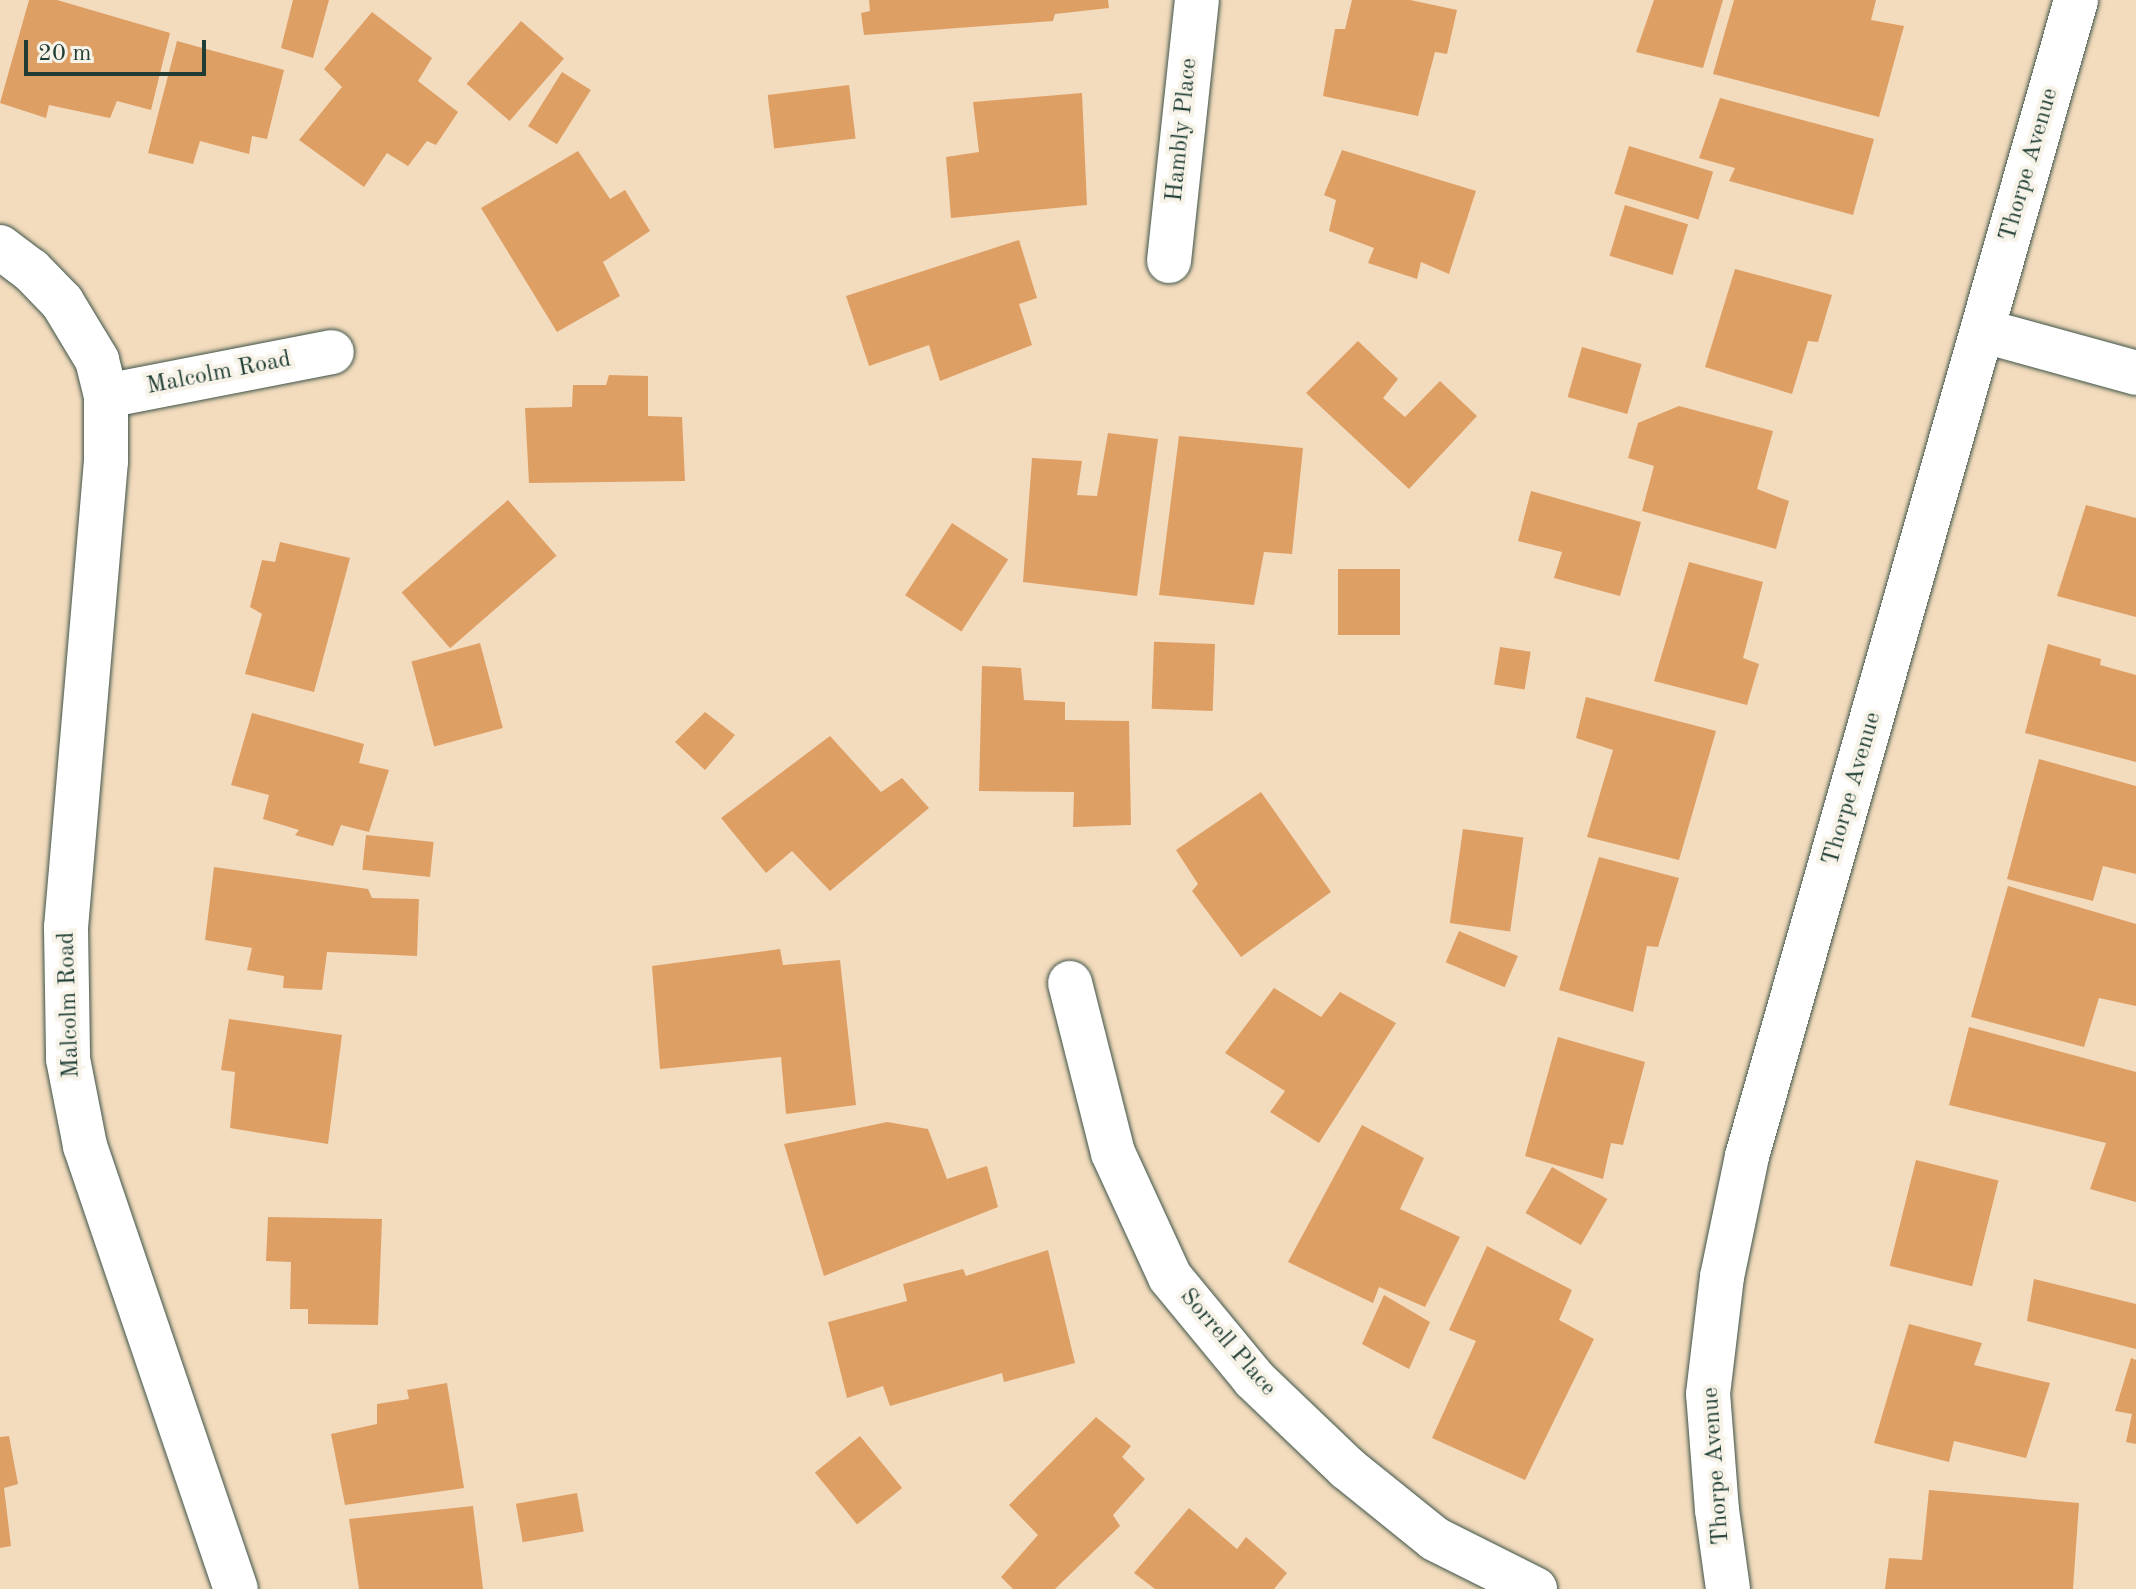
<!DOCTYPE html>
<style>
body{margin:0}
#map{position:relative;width:2136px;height:1589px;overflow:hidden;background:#f3dbbd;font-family:"Old Standard TT",serif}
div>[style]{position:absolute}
.building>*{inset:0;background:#de9f65;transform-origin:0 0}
.roads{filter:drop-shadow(0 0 2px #3f5549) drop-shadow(0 0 2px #3f5549)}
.street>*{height:44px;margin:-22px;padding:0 22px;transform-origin:22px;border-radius:22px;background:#fff}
.secondary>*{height:44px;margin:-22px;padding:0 22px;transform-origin:22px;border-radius:22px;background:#fff}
span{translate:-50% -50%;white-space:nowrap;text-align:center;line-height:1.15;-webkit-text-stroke:8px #f7f3e8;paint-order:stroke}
.street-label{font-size:24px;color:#1f3d34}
.scale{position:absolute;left:24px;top:40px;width:182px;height:36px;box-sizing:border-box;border:4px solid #1f3d34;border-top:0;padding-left:10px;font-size:24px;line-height:28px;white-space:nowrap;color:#1f3d34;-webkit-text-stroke:6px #f7f3e8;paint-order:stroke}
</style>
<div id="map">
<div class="building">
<div style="clip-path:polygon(29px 0,57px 0,170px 33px,151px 110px,117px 101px,110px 118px,49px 105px,46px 118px,0 103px)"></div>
<div style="clip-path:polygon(293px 0,329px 0,313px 58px,281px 48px)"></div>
<div style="clip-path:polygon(869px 0,1108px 0,1109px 8px,1055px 14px,1053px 21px,864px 35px,861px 13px,870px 11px)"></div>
<div style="clip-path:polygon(1352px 0,1410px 0,1457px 10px,1447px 54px,1435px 52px,1418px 116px,1323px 96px,1335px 29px,1345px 29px)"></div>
<div style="clip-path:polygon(1654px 0,1723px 0,1703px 68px,1636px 52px)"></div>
<div style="clip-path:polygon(1734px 0,1876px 0,1871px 20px,1904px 26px,1879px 117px,1713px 74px)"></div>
<div style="clip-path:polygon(372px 12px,432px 58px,418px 81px,458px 112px,436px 145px,427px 141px,408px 166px,387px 153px,364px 187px,299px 140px,342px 87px,324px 69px)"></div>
<div style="left:521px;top:21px;width:57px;height:83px;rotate:41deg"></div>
<div style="clip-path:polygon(177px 41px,284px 70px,267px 139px,252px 136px,249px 154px,200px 141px,193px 164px,148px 153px)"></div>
<div style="left:562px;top:72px;width:34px;height:64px;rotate:32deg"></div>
<div style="left:849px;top:85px;width:54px;height:82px;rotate:83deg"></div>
<div style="clip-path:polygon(1082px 93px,1087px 205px,951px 218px,946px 157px,979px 152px,973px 102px)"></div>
<div style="clip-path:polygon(1720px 98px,1874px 139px,1853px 215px,1729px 181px,1735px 168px,1699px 158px)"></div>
<div style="left:1629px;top:146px;width:88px;height:50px;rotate:17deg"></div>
<div style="clip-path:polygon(1342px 150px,1476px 191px,1449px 274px,1421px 262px,1417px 279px,1368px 263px,1374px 248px,1329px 231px,1336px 200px,1324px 195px)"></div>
<div style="clip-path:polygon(578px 151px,610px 199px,625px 190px,650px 231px,603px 262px,620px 296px,557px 332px,481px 208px)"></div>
<div style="left:1625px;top:205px;width:66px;height:53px;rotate:17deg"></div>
<div style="clip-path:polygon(1019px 240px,1037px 298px,1019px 304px,1032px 345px,940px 381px,929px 345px,869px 366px,846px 296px)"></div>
<div style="clip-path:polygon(1735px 269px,1832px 295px,1818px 342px,1808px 341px,1792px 394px,1705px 367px)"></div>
<div style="clip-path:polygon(1358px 341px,1398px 379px,1383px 398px,1405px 417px,1440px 381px,1477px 416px,1409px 489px,1306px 393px)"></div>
<div style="left:1582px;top:347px;width:62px;height:52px;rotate:16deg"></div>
<div style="clip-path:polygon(609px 375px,648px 376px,648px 416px,682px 417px,685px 481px,529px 483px,525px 408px,572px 407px,573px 385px,606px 385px)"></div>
<div style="clip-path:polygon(1679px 406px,1773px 431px,1757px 489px,1789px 501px,1776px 549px,1642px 511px,1654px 466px,1628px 458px,1638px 423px)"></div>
<div style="clip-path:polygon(1108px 433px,1158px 439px,1137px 596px,1023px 582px,1032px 458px,1082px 461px,1077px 495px,1097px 496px)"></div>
<div style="clip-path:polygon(1179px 436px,1303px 448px,1292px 554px,1264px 552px,1254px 605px,1159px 595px)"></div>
<div style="clip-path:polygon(1531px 491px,1641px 522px,1620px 596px,1554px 578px,1562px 552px,1518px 541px)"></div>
<div style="left:508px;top:500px;width:74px;height:141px;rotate:49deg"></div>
<div style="clip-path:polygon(2086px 505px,2136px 518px,2136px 617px,2057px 596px)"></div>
<div style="left:952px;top:523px;width:67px;height:86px;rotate:33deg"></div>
<div style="clip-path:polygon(280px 542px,350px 558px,314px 692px,245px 674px,262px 614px,250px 607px,262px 560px,275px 562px)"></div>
<div style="clip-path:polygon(1689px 562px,1763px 582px,1743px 658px,1759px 664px,1747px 705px,1654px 681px)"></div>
<div style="left:1338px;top:569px;width:62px;height:66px"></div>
<div style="left:480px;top:643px;width:88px;height:71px;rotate:75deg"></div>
<div style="left:1215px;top:644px;width:67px;height:61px;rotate:92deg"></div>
<div style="clip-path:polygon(2048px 644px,2101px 659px,2100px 665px,2136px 675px,2136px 762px,2025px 733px)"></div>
<div style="left:1500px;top:647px;width:31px;height:38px;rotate:9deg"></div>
<div style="clip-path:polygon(982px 666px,1021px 668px,1024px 700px,1065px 702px,1065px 720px,1129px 721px,1131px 825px,1073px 827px,1074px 792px,979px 791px)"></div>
<div style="clip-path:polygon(1586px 697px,1716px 731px,1679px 860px,1587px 837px,1613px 750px,1576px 738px)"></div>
<div style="clip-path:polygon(705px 712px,735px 735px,705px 770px,675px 742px)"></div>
<div style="clip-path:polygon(252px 713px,364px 744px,359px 763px,389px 770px,369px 832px,341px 825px,333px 846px,295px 835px,299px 830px,263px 819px,269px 795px,231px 785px)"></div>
<div style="clip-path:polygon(830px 736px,881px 792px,902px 778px,929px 808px,830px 891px,792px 851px,766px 873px,721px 818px)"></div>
<div style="clip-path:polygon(2039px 759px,2136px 786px,2136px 874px,2103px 866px,2093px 901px,2007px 879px)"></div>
<div style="clip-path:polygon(1261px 792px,1331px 892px,1241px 957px,1192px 891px,1198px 884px,1176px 850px)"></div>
<div style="left:1463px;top:829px;width:61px;height:95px;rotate:8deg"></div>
<div style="left:366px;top:835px;width:68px;height:35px;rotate:6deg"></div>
<div style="clip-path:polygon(1599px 857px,1679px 878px,1658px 947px,1647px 946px,1633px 1012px,1559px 990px)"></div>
<div style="clip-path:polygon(214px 867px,368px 889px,372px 898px,419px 899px,417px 956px,327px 952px,322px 990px,283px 988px,284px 976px,247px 970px,252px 948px,205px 940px)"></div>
<div style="clip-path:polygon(2008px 886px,2136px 924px,2136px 1006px,2099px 998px,2084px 1047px,1971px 1017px)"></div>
<div style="left:1459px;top:931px;width:64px;height:34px;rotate:23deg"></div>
<div style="clip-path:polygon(780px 949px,783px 965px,840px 960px,856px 1105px,786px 1114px,781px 1057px,660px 1069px,652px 966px)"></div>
<div style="clip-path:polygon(1274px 988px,1321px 1017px,1340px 992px,1396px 1023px,1319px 1143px,1270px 1112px,1285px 1091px,1225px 1053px)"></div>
<div style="clip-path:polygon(229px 1019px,342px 1035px,328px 1144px,230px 1128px,235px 1072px,221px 1070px)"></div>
<div style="clip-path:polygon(1969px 1027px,2136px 1072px,2136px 1202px,2090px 1189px,2106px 1143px,1949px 1105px)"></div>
<div style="clip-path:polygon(1558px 1037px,1645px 1062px,1623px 1145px,1611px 1143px,1603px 1179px,1525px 1156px)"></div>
<div style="clip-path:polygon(887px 1122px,928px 1129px,947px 1179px,987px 1166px,998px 1207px,824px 1276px,784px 1144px)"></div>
<div style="clip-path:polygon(1362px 1125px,1424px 1158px,1400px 1209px,1460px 1237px,1425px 1307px,1379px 1287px,1373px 1303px,1288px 1262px)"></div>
<div style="left:1916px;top:1160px;width:85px;height:109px;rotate:14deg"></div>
<div style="left:1552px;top:1167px;width:64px;height:53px;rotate:30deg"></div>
<div style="clip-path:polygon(268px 1217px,382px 1219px,378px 1325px,308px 1324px,308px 1309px,290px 1309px,291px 1262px,266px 1261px)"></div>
<div style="clip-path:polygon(1487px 1246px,1572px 1290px,1559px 1320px,1594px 1339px,1525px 1480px,1432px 1438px,1476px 1341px,1449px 1330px)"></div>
<div style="clip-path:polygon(1048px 1250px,1075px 1363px,1004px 1382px,1002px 1373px,890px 1406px,883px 1386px,847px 1398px,828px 1322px,907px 1301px,903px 1284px,963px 1269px,966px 1276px)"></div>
<div style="clip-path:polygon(2034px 1279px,2136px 1304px,2136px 1349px,2027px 1321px)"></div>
<div style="clip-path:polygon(1384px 1295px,1430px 1322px,1409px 1369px,1362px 1344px)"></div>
<div style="clip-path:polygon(1909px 1324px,1982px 1343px,1974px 1365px,2050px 1383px,2026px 1458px,1954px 1441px,1949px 1462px,1874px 1443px)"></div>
<div style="clip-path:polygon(2131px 1358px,2136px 1360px,2136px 1444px,2126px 1442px,2132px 1414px,2115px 1411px)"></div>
<div style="clip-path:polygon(447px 1383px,464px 1488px,345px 1505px,331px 1434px,377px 1424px,377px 1404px,409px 1399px,407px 1390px)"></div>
<div style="clip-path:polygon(1096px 1417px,1131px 1446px,1122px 1457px,1145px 1479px,1113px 1515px,1120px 1526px,1055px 1589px,1013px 1589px,1001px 1577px,1038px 1535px,1009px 1505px)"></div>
<div style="clip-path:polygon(9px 1436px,18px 1484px,4px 1488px,11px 1546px,0 1548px,0 1437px)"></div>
<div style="left:860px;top:1436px;width:67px;height:58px;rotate:51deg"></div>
<div style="clip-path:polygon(1929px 1490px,2079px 1503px,2073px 1589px,1885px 1589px,1889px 1558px,1922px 1560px)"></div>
<div style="left:577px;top:1493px;width:39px;height:62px;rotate:80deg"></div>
<div style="clip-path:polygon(473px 1506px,483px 1589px,359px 1589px,349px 1519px)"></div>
<div style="clip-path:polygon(1189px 1508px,1237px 1549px,1246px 1537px,1287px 1573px,1274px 1589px,1155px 1589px,1134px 1573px)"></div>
</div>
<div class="roads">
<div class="street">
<div style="left:0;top:247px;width:39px;rotate:37deg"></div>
<div style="left:31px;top:270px;width:45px;rotate:45.9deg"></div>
<div style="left:62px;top:302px;width:68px;rotate:58.9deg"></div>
<div style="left:97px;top:360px;width:37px;rotate:76deg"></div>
<div style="left:106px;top:396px;width:65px;rotate:90deg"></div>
<div style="left:106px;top:461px;width:468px;rotate:94.9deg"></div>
<div style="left:66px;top:927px;width:132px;rotate:89.1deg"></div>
<div style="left:68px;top:1059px;width:89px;rotate:78.9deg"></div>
<div style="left:85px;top:1146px;width:468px;rotate:71.2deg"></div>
<div style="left:1169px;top:261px;width:262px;rotate:-83.9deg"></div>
<div style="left:1984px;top:331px;width:158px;rotate:15.4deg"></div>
<div style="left:106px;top:396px;width:230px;rotate:-11deg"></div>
<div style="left:1070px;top:983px;width:175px;rotate:75.8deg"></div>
<div style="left:1113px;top:1153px;width:136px;rotate:65.3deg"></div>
<div style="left:1170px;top:1277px;width:132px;rotate:50.5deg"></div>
<div style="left:1254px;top:1379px;width:129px;rotate:43.7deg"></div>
<div style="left:1347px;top:1468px;width:113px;rotate:38.9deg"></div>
<div style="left:1435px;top:1539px;width:112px;rotate:26.6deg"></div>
</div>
<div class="secondary">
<div style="left:1728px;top:1589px;width:80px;rotate:-97.9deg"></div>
<div style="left:1717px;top:1510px;width:116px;rotate:-94.4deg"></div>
<div style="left:1708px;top:1394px;width:118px;rotate:-83.2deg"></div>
<div style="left:1722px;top:1277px;width:124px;rotate:-78.3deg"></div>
<div style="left:1747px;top:1156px;width:1202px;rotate:-74.11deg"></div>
</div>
</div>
<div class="street-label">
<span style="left:1183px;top:130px;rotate:-84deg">Hambly Place</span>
<span style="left:2030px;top:165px;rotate:-74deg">Thorpe Avenue</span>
<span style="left:219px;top:374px;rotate:-11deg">Malcolm Road</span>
<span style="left:1853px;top:789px;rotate:-74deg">Thorpe Avenue</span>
<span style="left:70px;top:1005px;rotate:-92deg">Malcolm Road</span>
<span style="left:1227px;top:1343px;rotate:49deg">Sorrell Place</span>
<span style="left:1717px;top:1466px;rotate:-94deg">Thorpe Avenue</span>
</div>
<div class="scale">20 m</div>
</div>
